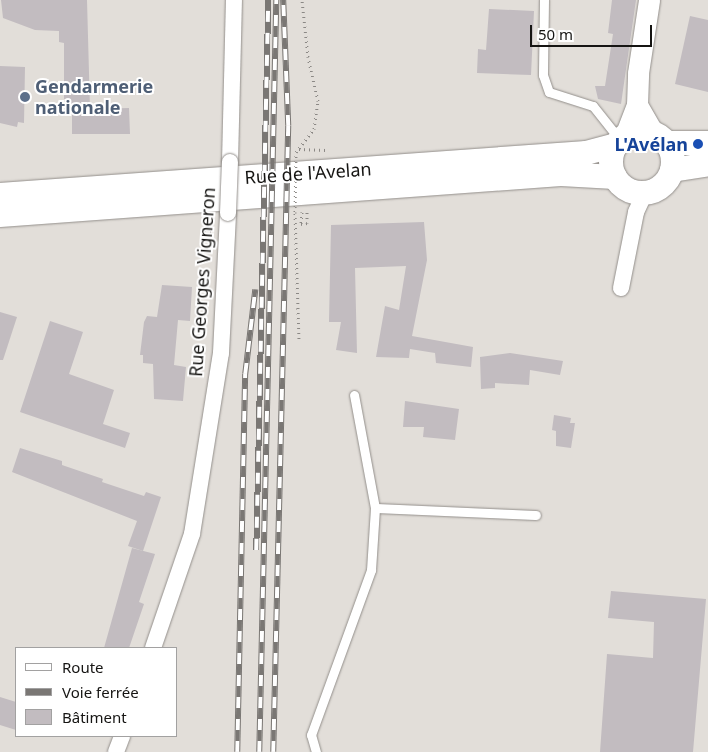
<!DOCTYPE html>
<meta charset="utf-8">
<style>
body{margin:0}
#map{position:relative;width:708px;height:752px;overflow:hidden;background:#e2ded9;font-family:"Noto Sans",sans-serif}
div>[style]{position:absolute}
.building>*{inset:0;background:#c2bcc0}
.path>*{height:3px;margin-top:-1.5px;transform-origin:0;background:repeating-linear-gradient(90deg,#8b8885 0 1px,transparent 0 5px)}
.roads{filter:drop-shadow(0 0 1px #938f8b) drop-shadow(0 0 1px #938f8b)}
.service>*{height:9px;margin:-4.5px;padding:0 4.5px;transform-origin:4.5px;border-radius:4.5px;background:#fff}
.minor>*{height:16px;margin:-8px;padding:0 8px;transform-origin:8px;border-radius:8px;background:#fff}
.tertiary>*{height:21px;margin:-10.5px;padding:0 10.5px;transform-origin:10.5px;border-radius:10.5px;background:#fff}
.secondary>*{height:24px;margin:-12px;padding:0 12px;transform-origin:12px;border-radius:12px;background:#fff}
.secondary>.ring{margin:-12px;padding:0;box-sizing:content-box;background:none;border:24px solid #fff;border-radius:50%}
.rail>*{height:5.5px;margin-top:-2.75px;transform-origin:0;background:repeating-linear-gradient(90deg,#fff 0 11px,#7a7774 0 22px);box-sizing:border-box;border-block:1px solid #7a7774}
.path-bridge>*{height:3px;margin-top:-1.5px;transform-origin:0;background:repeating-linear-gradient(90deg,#8b8885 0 1px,transparent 0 5px)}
.bridges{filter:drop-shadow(0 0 1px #938f8b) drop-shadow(0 0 1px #938f8b)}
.minor-bridge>*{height:16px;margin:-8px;padding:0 8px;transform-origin:8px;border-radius:8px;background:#fff}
.dots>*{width:14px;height:14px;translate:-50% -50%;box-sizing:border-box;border:2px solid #fff;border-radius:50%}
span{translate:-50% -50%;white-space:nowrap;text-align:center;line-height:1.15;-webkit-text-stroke:4px #fff;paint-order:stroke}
.service-label{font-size:18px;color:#4e5e75;font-weight:700}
.left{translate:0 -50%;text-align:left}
.transit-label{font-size:18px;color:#164399;font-weight:700}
.right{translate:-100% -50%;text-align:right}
.street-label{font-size:18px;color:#161513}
.legend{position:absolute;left:15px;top:647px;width:162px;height:90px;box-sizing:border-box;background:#fff;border:1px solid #a2a1a1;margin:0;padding:6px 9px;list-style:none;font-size:15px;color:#161513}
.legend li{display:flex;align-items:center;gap:10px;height:25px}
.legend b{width:25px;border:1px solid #a2a1a1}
.scale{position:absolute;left:530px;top:25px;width:122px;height:22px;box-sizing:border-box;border:2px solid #161513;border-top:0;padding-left:6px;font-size:15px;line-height:18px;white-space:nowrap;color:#161513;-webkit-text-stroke:4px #fff;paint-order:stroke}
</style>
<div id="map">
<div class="building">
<div style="clip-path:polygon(1px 0,87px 0,90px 109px,129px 108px,130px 134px,72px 134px,72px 109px,67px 109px,68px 99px,64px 99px,64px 43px,59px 42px,59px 31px,35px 30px,3px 18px)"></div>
<div style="clip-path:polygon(612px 0,636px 0,621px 104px,598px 99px,595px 86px,605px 86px,613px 34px,608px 33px)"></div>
<div style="clip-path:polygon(489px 9px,534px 11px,531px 75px,477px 73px,478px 49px,486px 50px)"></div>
<div style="clip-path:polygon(690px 16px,708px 20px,708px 92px,675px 84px)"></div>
<div style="clip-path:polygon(0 66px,25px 67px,24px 123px,18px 122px,17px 127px,0 123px)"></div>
<div style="clip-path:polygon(424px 222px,427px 260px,412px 336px,473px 347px,471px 367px,436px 363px,435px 353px,410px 349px,409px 358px,376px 357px,385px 306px,399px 310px,406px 266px,355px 268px,357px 353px,336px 350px,341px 322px,329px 322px,331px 225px)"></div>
<div style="clip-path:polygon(162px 285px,192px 287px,190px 321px,178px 320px,174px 365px,186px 367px,183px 401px,154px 399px,153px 364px,143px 363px,143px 355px,140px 355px,144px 322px,147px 316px,157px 317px)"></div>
<div style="clip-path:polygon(0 312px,17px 317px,3px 360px,0 360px)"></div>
<div style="clip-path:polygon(50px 321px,83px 332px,69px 374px,114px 390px,103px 424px,130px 433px,125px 448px,20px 412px)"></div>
<div style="clip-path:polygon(510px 353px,563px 361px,560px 375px,530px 370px,529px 385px,495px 383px,495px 388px,481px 389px,480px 357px)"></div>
<div style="clip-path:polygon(405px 401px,459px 409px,455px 440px,423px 437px,424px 427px,403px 427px)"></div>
<div style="clip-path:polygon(554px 415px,571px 418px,570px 423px,575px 423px,571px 448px,556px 446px,556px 431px,552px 430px)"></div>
<div style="clip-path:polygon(20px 448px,62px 461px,62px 465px,103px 479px,102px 482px,144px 496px,146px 492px,161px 497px,143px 551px,128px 546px,137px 521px,12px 472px)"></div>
<div style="clip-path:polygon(132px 548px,155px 554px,139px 602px,144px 604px,129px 648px,104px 648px)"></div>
<div style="clip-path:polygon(611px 591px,706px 599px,693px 752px,600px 752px,607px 654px,653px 658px,654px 622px,608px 618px)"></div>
<div style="clip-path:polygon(0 697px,16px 702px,16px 730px,0 725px)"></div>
</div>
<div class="path">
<div style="left:299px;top:149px;width:27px;rotate:2deg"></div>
<div style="left:296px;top:152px;width:29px;rotate:-52deg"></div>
<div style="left:314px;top:129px;width:28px;rotate:-82deg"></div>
<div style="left:318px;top:101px;width:45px;rotate:-102.8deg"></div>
<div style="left:308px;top:57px;width:57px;rotate:-96deg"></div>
<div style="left:661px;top:198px;width:13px;rotate:-42deg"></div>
<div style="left:302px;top:212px;width:12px;rotate:95deg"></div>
<div style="left:301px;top:224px;width:6px;rotate:-9deg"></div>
<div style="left:307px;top:223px;width:11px;rotate:-90deg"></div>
<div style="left:295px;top:213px;width:129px;rotate:88.2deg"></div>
<div style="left:206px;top:219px;width:12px;rotate:95deg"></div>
<div style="left:205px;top:231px;width:6px"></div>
</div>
<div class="roads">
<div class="service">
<div style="left:544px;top:0;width:75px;rotate:90.8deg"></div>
<div style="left:543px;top:75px;width:18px;rotate:71deg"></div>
<div style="left:549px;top:92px;width:46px;rotate:17.7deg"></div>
<div style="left:593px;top:106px;width:43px;rotate:51.5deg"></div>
<div style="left:375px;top:508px;width:161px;rotate:2.5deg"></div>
<div style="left:316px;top:752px;width:18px;rotate:-106deg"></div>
<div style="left:311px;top:735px;width:176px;rotate:-70deg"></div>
<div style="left:371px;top:570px;width:62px;rotate:-86.3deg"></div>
<div style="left:375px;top:508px;width:115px;rotate:-100.5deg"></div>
</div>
<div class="minor">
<div style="left:230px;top:162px;width:162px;rotate:-88.6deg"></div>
<div style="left:621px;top:288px;width:77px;rotate:-78.8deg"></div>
<div style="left:636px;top:212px;width:21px;rotate:-65deg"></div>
<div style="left:153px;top:648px;width:120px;rotate:-71.1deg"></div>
<div style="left:192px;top:534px;width:183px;rotate:-80.9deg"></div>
<div style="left:221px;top:353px;width:140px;rotate:-87.1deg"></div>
<div style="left:116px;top:752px;width:17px;rotate:-69deg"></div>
</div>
<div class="tertiary">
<div style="left:637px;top:105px;width:32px;rotate:60deg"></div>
<div style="left:625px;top:136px;width:33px;rotate:-69deg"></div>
<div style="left:637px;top:105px;width:32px;rotate:-88deg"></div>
<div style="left:638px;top:73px;width:74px;rotate:-81.4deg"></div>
</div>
<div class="secondary">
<div class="ring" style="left:611px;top:131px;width:38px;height:38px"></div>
<div style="left:667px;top:143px;width:41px"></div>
<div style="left:672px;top:170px;width:36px;rotate:-9deg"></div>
<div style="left:0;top:195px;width:588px;rotate:-4.1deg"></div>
<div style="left:586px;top:153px;width:31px;rotate:-15deg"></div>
<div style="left:0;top:215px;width:562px;rotate:-4.18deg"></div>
<div style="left:561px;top:174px;width:54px;rotate:3.2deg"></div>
</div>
</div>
<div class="rail">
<div style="left:256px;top:550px;width:550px;rotate:-88.75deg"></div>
<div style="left:237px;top:752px;width:378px;rotate:-88.8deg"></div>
<div style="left:245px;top:374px;width:85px;rotate:-83.2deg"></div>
<div style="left:259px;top:752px;width:752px;rotate:-88.7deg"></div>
<div style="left:273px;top:752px;width:626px;rotate:-88.63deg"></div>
<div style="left:288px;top:126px;width:126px;rotate:-92.3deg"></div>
</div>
<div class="path-bridge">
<div style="left:295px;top:212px;width:60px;rotate:-89deg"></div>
</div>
<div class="bridges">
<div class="minor-bridge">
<div style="left:228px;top:213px;width:51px;rotate:-87.8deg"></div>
</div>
</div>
<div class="dots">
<div style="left:25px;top:97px;background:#5c6f8a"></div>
<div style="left:698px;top:144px;background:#1a4fb4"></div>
</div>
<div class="service-label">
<span class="left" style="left:35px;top:97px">Gendarmerie<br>nationale</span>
</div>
<div class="transit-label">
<span class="right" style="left:688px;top:144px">L'Avélan</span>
</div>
<div class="street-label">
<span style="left:308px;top:173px;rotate:-4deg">Rue de l'Avelan</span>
<span style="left:202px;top:282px;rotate:-86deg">Rue Georges Vigneron</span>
</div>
<ul class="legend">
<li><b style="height:6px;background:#fff"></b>Route</li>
<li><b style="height:6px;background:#7a7774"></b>Voie ferrée</li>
<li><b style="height:14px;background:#c2bcc0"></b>Bâtiment</li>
</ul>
<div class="scale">50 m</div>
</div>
